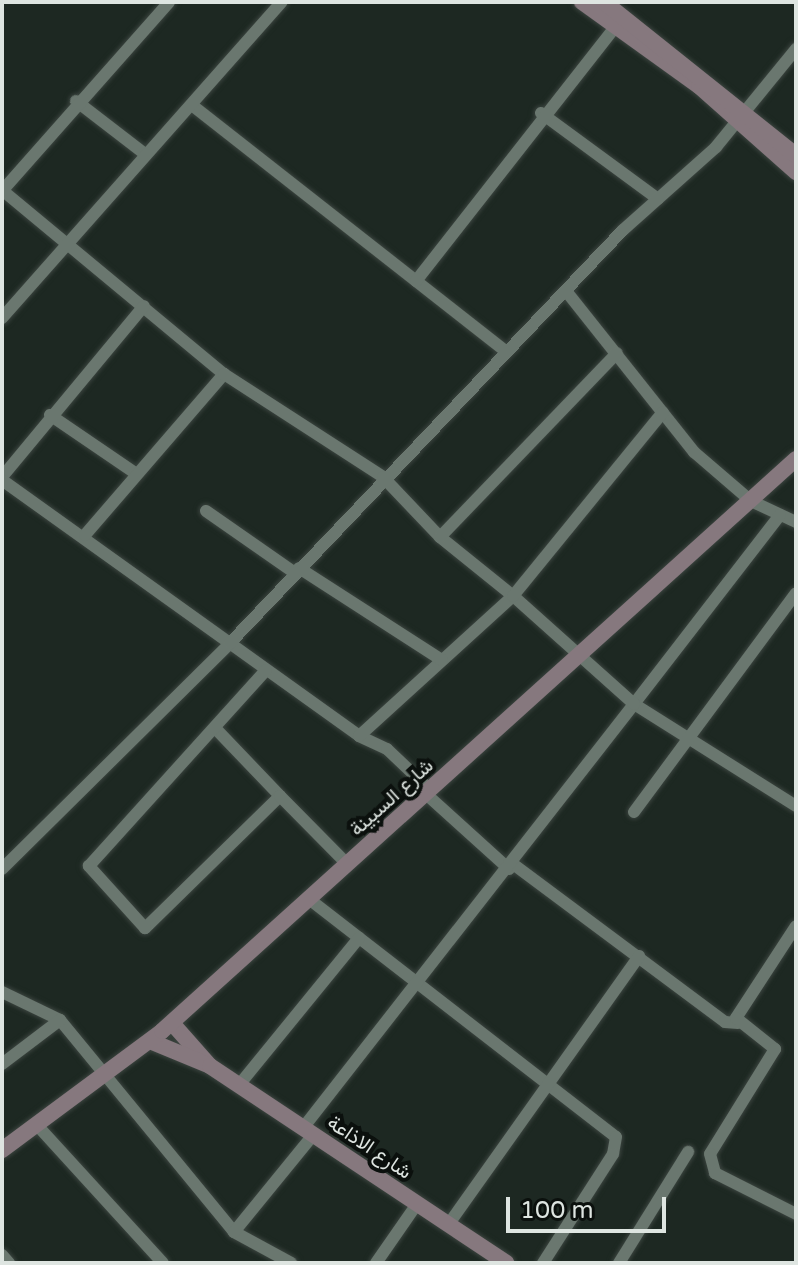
<!DOCTYPE html>
<meta charset="utf-8">
<style>
body{margin:0}
#map{position:relative;width:798px;height:1265px;overflow:hidden;background:#1d2822;font-family:"Varela Round",Vazirmatn,sans-serif}
div>[style]{position:absolute}
.roads{filter:drop-shadow(0 0 2px #3b443f) drop-shadow(0 0 2px #3b443f)}
.street>*{height:12px;margin:-6px;padding:0 6px;transform-origin:6px;border-radius:6px;background:#6a776f}
.secondary>*{height:16px;margin:-8px;padding:0 8px;transform-origin:8px;border-radius:8px;background:#86787e}
span{translate:-50% -50%;white-space:nowrap;text-align:center;line-height:1.15;-webkit-text-stroke:8px #0b100d;paint-order:stroke}
.street-label{font-size:20px;color:#dee5e1}
.frame{position:absolute;inset:0;border:4px solid #dee5e1;pointer-events:none}
.scale{position:absolute;left:506px;top:1197px;width:160px;height:36px;box-sizing:border-box;border:4px solid #dee5e1;border-top:0;padding-left:10px;font-size:24px;line-height:28px;white-space:nowrap;color:#dee5e1;-webkit-text-stroke:6px #0b100d;paint-order:stroke}
</style>
<div id="map">
<div class="roads">
<div class="street">
<div style="left:76px;top:101px;width:88px;rotate:37.6deg"></div>
<div style="left:193px;top:106px;width:397px;rotate:38.1deg"></div>
<div style="left:541px;top:113px;width:145px;rotate:36.3deg"></div>
<div style="left:2px;top:190px;width:288px;rotate:39.7deg"></div>
<div style="left:2px;top:191px;width:252px;rotate:-48.5deg"></div>
<div style="left:416px;top:281px;width:325px;rotate:-51.9deg"></div>
<div style="left:566px;top:291px;width:206px;rotate:51.5deg"></div>
<div style="left:694px;top:452px;width:75px;rotate:40.7deg"></div>
<div style="left:751px;top:501px;width:50px;rotate:25deg"></div>
<div style="left:2px;top:318px;width:422px;rotate:-48.5deg"></div>
<div style="left:50px;top:415px;width:103px;rotate:34.3deg"></div>
<div style="left:2px;top:477px;width:222px;rotate:-50.3deg"></div>
<div style="left:2px;top:480px;width:439px;rotate:35.6deg"></div>
<div style="left:359px;top:736px;width:31px;rotate:25deg"></div>
<div style="left:387px;top:749px;width:59px;rotate:43.6deg"></div>
<div style="left:206px;top:511px;width:108px;rotate:34.9deg"></div>
<div style="left:780px;top:515px;width:239px;rotate:127.7deg"></div>
<div style="left:634px;top:704px;width:191px;rotate:32.2deg"></div>
<div style="left:85px;top:535px;width:213px;rotate:-49.2deg"></div>
<div style="left:224px;top:374px;width:189px;rotate:32.9deg"></div>
<div style="left:383px;top:477px;width:83px;rotate:46.5deg"></div>
<div style="left:440px;top:537px;width:94px;rotate:38.9deg"></div>
<div style="left:513px;top:596px;width:208px;rotate:137.7deg"></div>
<div style="left:440px;top:537px;width:255px;rotate:-46.1deg"></div>
<div style="left:299px;top:568px;width:170px;rotate:32.8deg"></div>
<div style="left:215px;top:728px;width:94px;rotate:46.3deg"></div>
<div style="left:280px;top:796px;width:189px;rotate:135.6deg"></div>
<div style="left:145px;top:928px;width:84px;rotate:-132.1deg"></div>
<div style="left:89px;top:866px;width:264px;rotate:-47.9deg"></div>
<div style="left:426px;top:794px;width:112px;rotate:42.1deg"></div>
<div style="left:280px;top:796px;width:97px;rotate:45.4deg"></div>
<div style="left:634px;top:812px;width:272px;rotate:-53.5deg"></div>
<div style="left:513px;top:864px;width:264px;rotate:36.7deg"></div>
<div style="left:725px;top:1022px;width:13px;rotate:4deg"></div>
<div style="left:2px;top:869px;width:321px;rotate:-44.7deg"></div>
<div style="left:230px;top:643px;width:570px;rotate:-46.42deg"></div>
<div style="left:623px;top:230px;width:125px;rotate:-41.7deg"></div>
<div style="left:716px;top:147px;width:127px;rotate:-50.8deg"></div>
<div style="left:309px;top:899px;width:388px;rotate:37.8deg"></div>
<div style="left:616px;top:1137px;width:17px;rotate:100deg"></div>
<div style="left:613px;top:1154px;width:130px;rotate:122.7deg"></div>
<div style="left:796px;top:926px;width:110px;rotate:123.1deg"></div>
<div style="left:736px;top:1018px;width:50px;rotate:38.5deg"></div>
<div style="left:775px;top:1049px;width:123px;rotate:121.8deg"></div>
<div style="left:710px;top:1154px;width:20px;rotate:75deg"></div>
<div style="left:715px;top:1173px;width:91px;rotate:26.8deg"></div>
<div style="left:2px;top:992px;width:64px;rotate:25.8deg"></div>
<div style="left:60px;top:1020px;width:274px;rotate:50.6deg"></div>
<div style="left:234px;top:1232px;width:65px;rotate:28.5deg"></div>
<div style="left:2px;top:1064px;width:73px;rotate:-37.2deg"></div>
<div style="left:239px;top:1085px;width:190px;rotate:-50.8deg"></div>
<div style="left:36px;top:1124px;width:188px;rotate:47.6deg"></div>
<div style="left:303px;top:1128px;width:538px;rotate:-52.02deg"></div>
<div style="left:634px;top:704px;width:162px;rotate:-138.2deg"></div>
<div style="left:513px;top:596px;width:237px;rotate:-50.8deg"></div>
<div style="left:448px;top:1225px;width:330px;rotate:-54.6deg"></div>
<div style="left:234px;top:1232px;width:125px;rotate:-50.8deg"></div>
<div style="left:2px;top:1255px;width:11px;rotate:49deg"></div>
<div style="left:376px;top:1263px;width:72px;rotate:-55.2deg"></div>
<div style="left:619px;top:1263px;width:131px;rotate:-58.1deg"></div>
</div>
<div class="secondary">
<div style="left:582px;top:2px;width:144px;rotate:35.7deg"></div>
<div style="left:699px;top:86px;width:130px;rotate:41.6deg"></div>
<div style="left:604px;top:2px;width:246px;rotate:38.6deg"></div>
<div style="left:172px;top:1023px;width:57px;rotate:48.5deg"></div>
<div style="left:150px;top:1041px;width:65px;rotate:22.6deg"></div>
<div style="left:210px;top:1066px;width:356px;rotate:33.6deg"></div>
<div style="left:2px;top:1150px;width:199px;rotate:-36.6deg"></div>
<div style="left:162px;top:1031px;width:854px;rotate:-42.06deg"></div>
</div>
</div>
<div class="street-label">
<span style="left:392px;top:798px;rotate:-42deg">شارع السبينة</span>
<span style="left:369px;top:1148px;rotate:34deg">شارع الاذاعة</span>
</div>
<div class="frame"></div>
<div class="scale">100 m</div>
</div>
